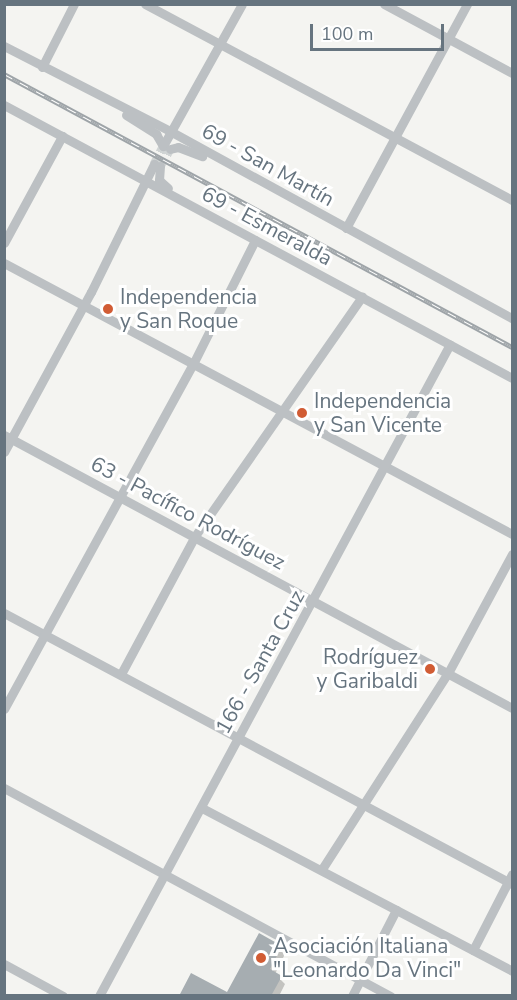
<!DOCTYPE html>
<meta charset="utf-8">
<style>
body{margin:0}
#map{position:relative;width:517px;height:1000px;overflow:hidden;background:#f4f4f1;font-family:"Nunito Sans",sans-serif}
div>[style]{position:absolute}
.shadow>*{inset:0;background:#0003}
.building>*{inset:0;background:#a6adb1}
.street-tunnel>*{height:9px;margin-top:-4.5px;transform-origin:0;background:repeating-linear-gradient(90deg,#d0d4d4 0 9px,transparent 0 13.5px)}
.street>*{height:9px;margin:-4.5px;padding:0 4.5px;transform-origin:4.5px;border-radius:4.5px;background:#bcc0c3}
.rail>*{height:5px;margin-top:-2.5px;transform-origin:0;background:repeating-linear-gradient(90deg,#fff 0 9px,#9ea4a8 0 18px);box-sizing:border-box;border-block:2px solid #9ea4a8}
.dots>*{width:16px;height:16px;translate:-50% -50%;box-sizing:border-box;border:3px solid #fff;border-radius:50%}
span{translate:-50% -50%;white-space:nowrap;text-align:center;line-height:1.15;-webkit-text-stroke:6px #fff;paint-order:stroke}
.street-label{font-size:21px;color:#66747f}
.poi-label{font-size:21px;color:#66747f}
.left{translate:0 -50%;text-align:left}
.right{translate:-100% -50%;text-align:right}
.frame{position:absolute;inset:0;border:6px solid #66747f;pointer-events:none}
.scale{position:absolute;left:310px;top:24px;width:134px;height:27px;box-sizing:border-box;border:3px solid #66747f;border-top:0;padding-left:8px;font-size:18px;line-height:21px;white-space:nowrap;color:#66747f;-webkit-text-stroke:4px #fff;paint-order:stroke}
</style>
<div id="map">
<div class="shadow">
<div style="clip-path:polygon(281px 947px,285px 954px,275px 974px,285px 984px,279px 996px,181px 996px,227px 994px)"></div>
</div>
<div class="building">
<div style="clip-path:polygon(259px 933px,282px 946px,270px 969px,282px 976px,271px 996px,179px 996px,191px 973px,227px 992px)"></div>
</div>
<div class="street-tunnel">
<div style="left:154px;top:164px;width:20px;rotate:-63deg"></div>
<div style="left:160px;top:166px;width:20px;rotate:-60deg"></div>
</div>
<div class="street">
<div style="left:145px;top:4px;width:416px;rotate:28.1deg"></div>
<div style="left:384px;top:4px;width:145px;rotate:28.3deg"></div>
<div style="left:4px;top:46px;width:186px;rotate:27.1deg"></div>
<div style="left:170px;top:131px;width:390px;rotate:28.7deg"></div>
<div style="left:42px;top:67px;width:71px;rotate:-63.1deg"></div>
<div style="left:4px;top:105px;width:577px;rotate:28.25deg"></div>
<div style="left:126px;top:115px;width:36px;rotate:32deg"></div>
<div style="left:156px;top:134px;width:14px;rotate:60deg"></div>
<div style="left:163px;top:146px;width:162px;rotate:-60.9deg"></div>
<div style="left:170px;top:149px;width:8px;rotate:-14deg"></div>
<div style="left:178px;top:147px;width:26px;rotate:21deg"></div>
<div style="left:160px;top:166px;width:14px;rotate:94deg"></div>
<div style="left:159px;top:180px;width:12px;rotate:42deg"></div>
<div style="left:346px;top:228px;width:255px;rotate:-61.6deg"></div>
<div style="left:4px;top:243px;width:122px;rotate:-61.5deg"></div>
<div style="left:4px;top:263px;width:576px;rotate:28.08deg"></div>
<div style="left:4px;top:435px;width:577px;rotate:28.25deg"></div>
<div style="left:4px;top:452px;width:182px;rotate:-61.5deg"></div>
<div style="left:91px;top:292px;width:143px;rotate:-63.8deg"></div>
<div style="left:4px;top:613px;width:576px;rotate:28.08deg"></div>
<div style="left:121px;top:674px;width:157px;rotate:-61.8deg"></div>
<div style="left:195px;top:536px;width:292px;rotate:-55.1deg"></div>
<div style="left:4px;top:709px;width:391px;rotate:-61.3deg"></div>
<div style="left:192px;top:366px;width:141px;rotate:-63.4deg"></div>
<div style="left:4px;top:788px;width:439px;rotate:28.3deg"></div>
<div style="left:202px;top:808px;width:350px;rotate:27.7deg"></div>
<div style="left:322px;top:869px;width:233px;rotate:-57.3deg"></div>
<div style="left:448px;top:673px;width:135px;rotate:-61.7deg"></div>
<div style="left:473px;top:950px;width:85px;rotate:-62.8deg"></div>
<div style="left:4px;top:964px;width:67px;rotate:28.5deg"></div>
<div style="left:99px;top:996px;width:740px;rotate:-61.7deg"></div>
<div style="left:352px;top:996px;width:97px;rotate:-62.9deg"></div>
</div>
<div class="rail">
<div style="left:4px;top:74px;width:577px;rotate:28.25deg"></div>
</div>
<div class="dots">
<div style="left:108px;top:309px;background:#d15c34"></div>
<div style="left:302px;top:413px;background:#d15c34"></div>
<div style="left:430px;top:669px;background:#d15c34"></div>
<div style="left:261px;top:958px;background:#d15c34"></div>
</div>
<div class="street-label">
<span style="left:268px;top:165px;rotate:29deg">69 - San Martín</span>
<span style="left:267px;top:226px;rotate:28deg">69 - Esmeralda</span>
<span style="left:188px;top:513px;rotate:28deg">63 - Pacífico Rodríguez</span>
<span style="left:260px;top:662px;rotate:-61deg">166 - Santa Cruz</span>
</div>
<div class="poi-label">
<span class="left" style="left:120px;top:309px">Independencia<br>y San Roque</span>
<span class="left" style="left:314px;top:413px">Independencia<br>y San Vicente</span>
<span class="right" style="left:418px;top:669px">Rodríguez<br>y Garibaldi</span>
<span class="left" style="left:273px;top:958px">Asociación Italiana<br>"Leonardo Da Vinci"</span>
</div>
<div class="frame"></div>
<div class="scale">100 m</div>
</div>
